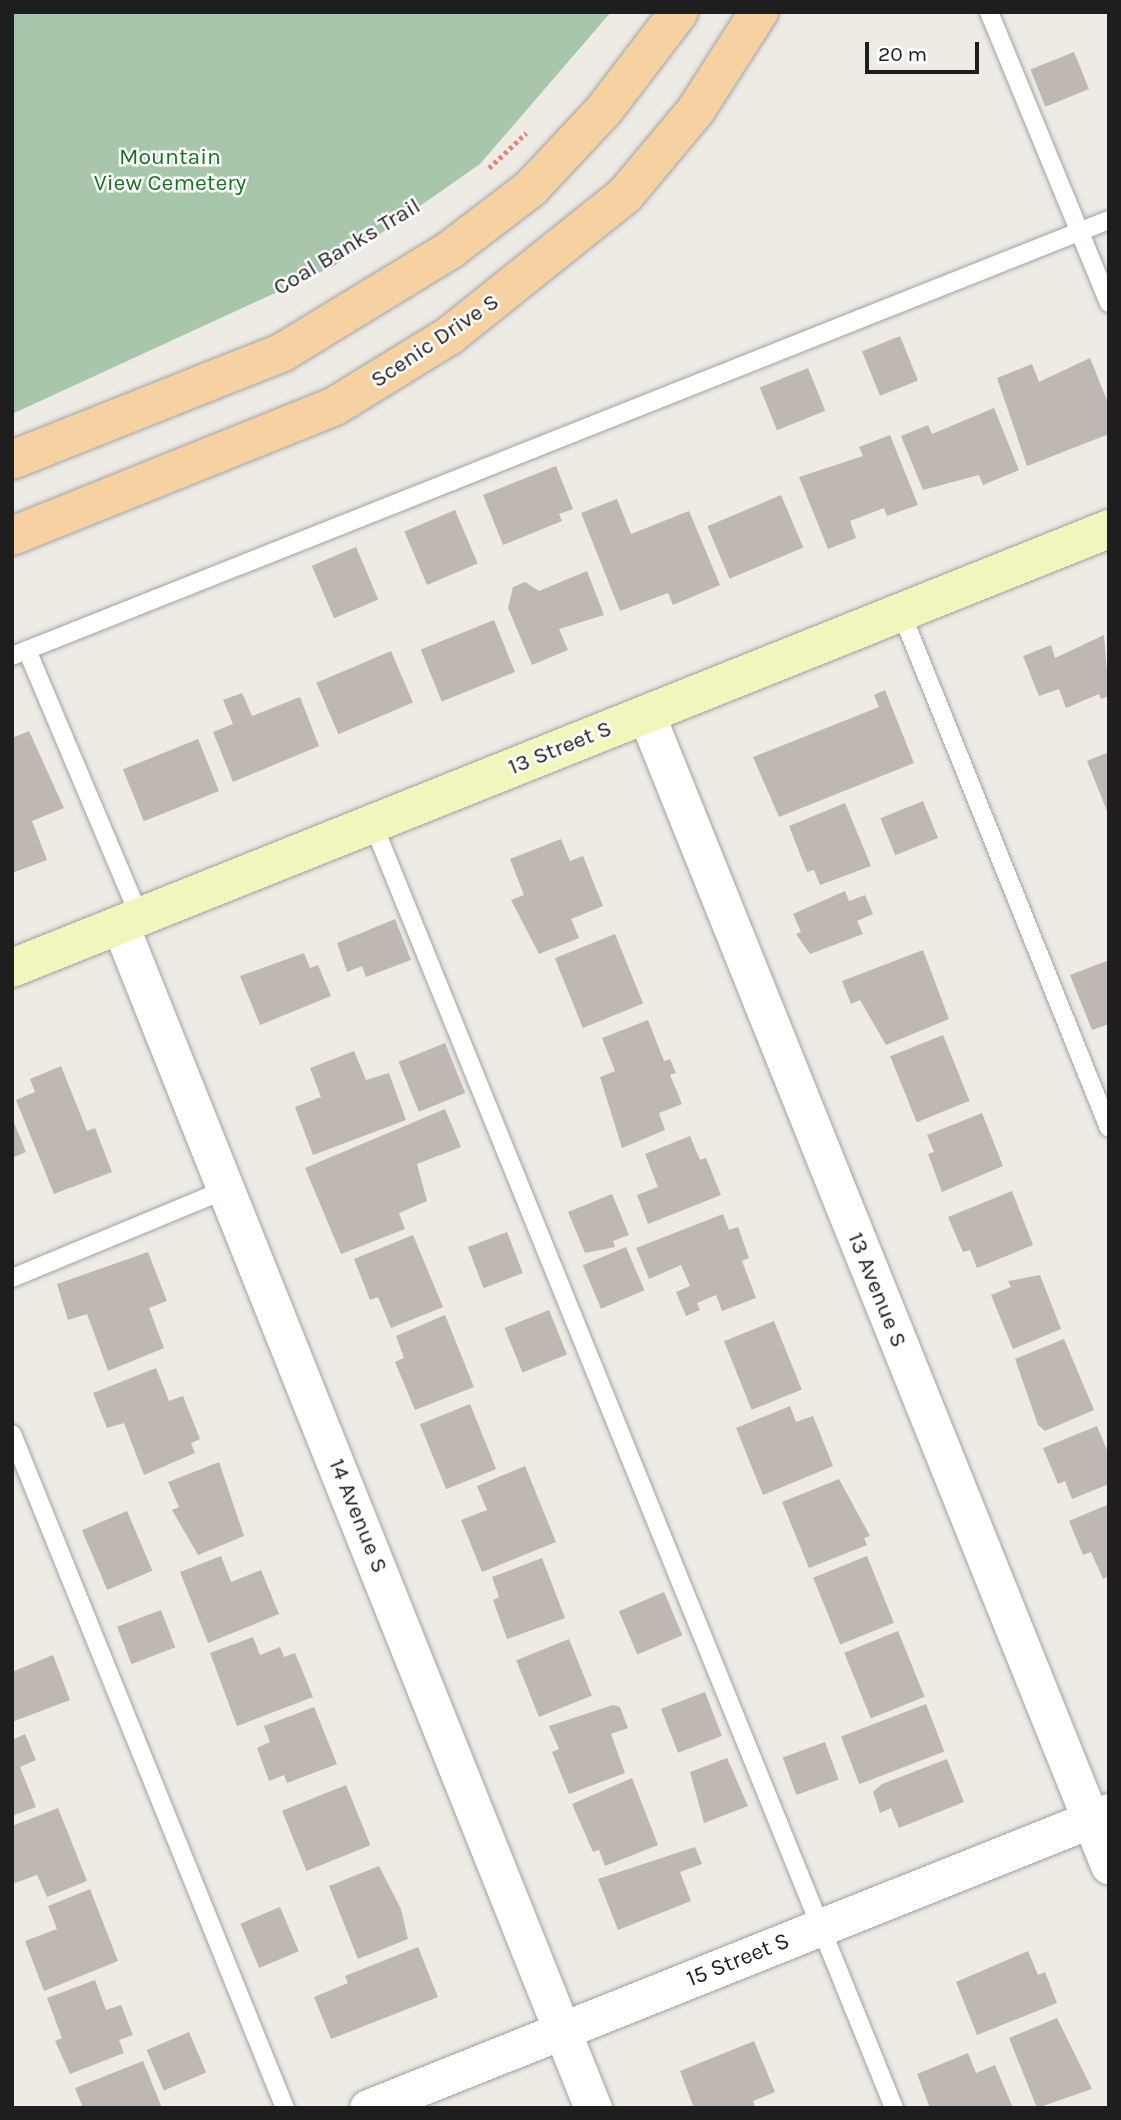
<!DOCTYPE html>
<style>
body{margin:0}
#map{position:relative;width:1121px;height:2120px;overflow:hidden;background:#eeebe5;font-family:Karla,sans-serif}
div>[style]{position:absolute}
.cemetery>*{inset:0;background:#a7c6ac}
.building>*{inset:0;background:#bfb7b1;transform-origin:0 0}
.path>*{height:4.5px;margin-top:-2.25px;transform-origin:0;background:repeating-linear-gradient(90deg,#f18073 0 3.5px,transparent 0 7px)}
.roads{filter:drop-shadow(0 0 2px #a2a2a2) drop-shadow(0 0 2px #a2a2a2)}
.lane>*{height:18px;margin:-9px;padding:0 9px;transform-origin:9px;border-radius:9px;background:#fff}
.street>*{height:37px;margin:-18.5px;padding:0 18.5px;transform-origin:18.5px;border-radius:18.5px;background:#fff}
.secondary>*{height:38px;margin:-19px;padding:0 19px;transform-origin:19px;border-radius:19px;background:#f2f5bc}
.primary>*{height:38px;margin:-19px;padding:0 19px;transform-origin:19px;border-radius:19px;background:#f6d2a2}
span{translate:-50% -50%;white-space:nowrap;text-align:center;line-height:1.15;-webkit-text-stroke:5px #fff;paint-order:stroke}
.park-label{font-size:23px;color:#12761b}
.street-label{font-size:23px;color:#1e1e1e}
.frame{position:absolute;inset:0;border:14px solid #1e1e1e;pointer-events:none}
.scale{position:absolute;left:865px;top:42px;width:114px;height:32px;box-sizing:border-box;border:4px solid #1e1e1e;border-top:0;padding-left:9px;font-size:21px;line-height:24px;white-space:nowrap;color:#1e1e1e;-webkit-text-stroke:5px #fff;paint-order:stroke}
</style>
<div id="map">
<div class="cemetery">
<div style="clip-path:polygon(12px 12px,611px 12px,480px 164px,334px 266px,12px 414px)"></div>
</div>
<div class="building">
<div style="left:1074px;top:52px;width:40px;height:47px;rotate:68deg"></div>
<div style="left:900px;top:336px;width:48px;height:41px;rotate:68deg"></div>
<div style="clip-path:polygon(1090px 358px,1109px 405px,1109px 434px,1027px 466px,997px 378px,1032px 364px,1039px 382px)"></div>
<div style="left:808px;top:368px;width:46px;height:52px;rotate:68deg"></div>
<div style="clip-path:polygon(994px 408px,1019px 470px,983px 485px,979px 475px,923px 490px,901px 436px,928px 425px,932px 434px)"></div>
<div style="clip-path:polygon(890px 435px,918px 505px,887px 516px,884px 508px,850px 521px,856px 538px,828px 549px,799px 477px,863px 456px,859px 447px)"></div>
<div style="clip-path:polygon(556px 466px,573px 509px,559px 514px,562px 521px,503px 545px,483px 495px)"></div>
<div style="left:781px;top:495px;width:57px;height:80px;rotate:67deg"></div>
<div style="clip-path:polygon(617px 499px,631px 534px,689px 511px,720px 585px,673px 605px,668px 593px,620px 611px,581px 513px)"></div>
<div style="left:455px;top:510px;width:58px;height:55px;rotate:67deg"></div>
<div style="left:356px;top:547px;width:57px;height:48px;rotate:67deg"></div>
<div style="clip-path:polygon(587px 571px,604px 615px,559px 629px,568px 650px,532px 665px,508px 608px,513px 587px,525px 582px,539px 591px)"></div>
<div style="left:494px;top:620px;width:56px;height:79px;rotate:68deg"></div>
<div style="clip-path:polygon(1104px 635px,1109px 696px,1101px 699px,1099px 694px,1066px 708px,1059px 689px,1039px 696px,1023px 656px,1051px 645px,1055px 658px)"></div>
<div style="left:391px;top:651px;width:56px;height:81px;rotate:67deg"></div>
<div style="clip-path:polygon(885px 690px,914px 763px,779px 817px,753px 757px,879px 707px,874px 695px)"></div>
<div style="clip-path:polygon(242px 693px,252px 716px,300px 697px,319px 746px,233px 782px,213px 732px,233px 724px,223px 700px)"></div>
<div style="clip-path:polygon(29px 731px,64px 808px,32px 821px,47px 860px,12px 873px,12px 738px)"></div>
<div style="left:198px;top:739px;width:56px;height:81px;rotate:68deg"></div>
<div style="clip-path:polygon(1109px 752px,1109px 816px,1087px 761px)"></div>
<div style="left:923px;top:801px;width:40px;height:46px;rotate:68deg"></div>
<div style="clip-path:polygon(845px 803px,871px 866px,820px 885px,814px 870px,807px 872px,789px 826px)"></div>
<div style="clip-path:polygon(561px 839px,570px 861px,583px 856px,603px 906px,571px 919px,579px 938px,539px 954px,511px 900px,524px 895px,510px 859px)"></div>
<div style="clip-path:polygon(845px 891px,849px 901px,865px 895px,873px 914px,857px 921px,863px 934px,810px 954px,796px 934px,801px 932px,793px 914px)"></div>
<div style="clip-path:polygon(395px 919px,411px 960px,366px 977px,362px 966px,347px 972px,337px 943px)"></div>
<div style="left:615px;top:934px;width:75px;height:65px;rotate:68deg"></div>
<div style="clip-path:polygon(923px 950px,949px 1019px,886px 1045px,860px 1000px,851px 1004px,842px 981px)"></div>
<div style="clip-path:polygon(304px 953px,310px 968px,318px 965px,331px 996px,260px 1025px,240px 976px)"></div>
<div style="clip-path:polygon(1109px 960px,1109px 1024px,1092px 1030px,1070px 975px)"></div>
<div style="clip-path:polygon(648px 1020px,664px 1061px,670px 1059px,676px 1073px,670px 1075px,682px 1104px,659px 1113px,665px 1130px,622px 1148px,600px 1077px,615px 1071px,602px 1038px)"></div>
<div style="left:943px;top:1035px;width:71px;height:57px;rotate:68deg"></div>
<div style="left:445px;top:1043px;width:54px;height:50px;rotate:68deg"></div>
<div style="clip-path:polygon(354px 1051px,366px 1080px,389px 1073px,406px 1120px,313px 1155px,295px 1107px,321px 1097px,310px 1068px)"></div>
<div style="clip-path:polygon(61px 1066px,87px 1131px,95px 1128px,112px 1172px,54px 1194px,16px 1100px,35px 1092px,30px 1079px)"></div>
<div style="clip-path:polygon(445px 1109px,461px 1147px,417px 1164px,427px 1201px,399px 1213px,405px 1229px,341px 1254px,305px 1168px)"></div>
<div style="clip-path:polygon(982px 1113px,1003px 1166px,942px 1192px,928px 1154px,934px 1152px,927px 1135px)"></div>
<div style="clip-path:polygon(12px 1118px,26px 1152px,12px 1158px)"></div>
<div style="clip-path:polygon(690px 1136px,700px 1160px,706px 1158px,721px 1195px,648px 1224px,637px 1195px,658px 1187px,645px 1154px)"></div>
<div style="clip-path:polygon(1012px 1191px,1033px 1245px,977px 1268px,970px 1250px,963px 1252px,948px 1217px)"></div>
<div style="clip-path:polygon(612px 1194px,629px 1235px,613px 1241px,615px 1247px,585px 1253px,568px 1212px)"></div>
<div style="clip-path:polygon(723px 1214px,729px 1230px,738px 1227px,749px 1258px,742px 1261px,756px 1298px,722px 1311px,716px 1295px,697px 1303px,700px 1310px,686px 1316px,676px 1292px,690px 1286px,681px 1265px,649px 1279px,636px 1248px)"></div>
<div style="left:507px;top:1232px;width:44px;height:42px;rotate:69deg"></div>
<div style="clip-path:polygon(413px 1235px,443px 1307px,391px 1328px,378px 1297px,370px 1300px,354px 1259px)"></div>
<div style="left:626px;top:1247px;width:47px;height:47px;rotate:67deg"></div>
<div style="clip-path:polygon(148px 1252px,167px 1301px,149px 1308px,164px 1348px,108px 1371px,87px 1314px,68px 1320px,57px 1284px)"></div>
<div style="clip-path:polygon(1040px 1275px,1061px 1329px,1013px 1349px,991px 1295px,1011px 1287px,1008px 1281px)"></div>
<div style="left:549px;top:1310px;width:48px;height:48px;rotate:68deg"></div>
<div style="clip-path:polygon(445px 1315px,474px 1387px,415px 1410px,395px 1362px,404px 1358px,396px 1336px)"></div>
<div style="left:774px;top:1321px;width:74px;height:54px;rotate:68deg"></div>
<div style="clip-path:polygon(1064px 1339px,1094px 1410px,1045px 1431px,1038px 1425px,1015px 1359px)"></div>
<div style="clip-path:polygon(156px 1368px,169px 1401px,183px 1396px,200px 1439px,191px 1443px,195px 1453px,144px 1475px,124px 1423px,107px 1428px,93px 1393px)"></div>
<div style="left:470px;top:1404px;width:70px;height:54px;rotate:68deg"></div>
<div style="clip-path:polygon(790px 1406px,796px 1422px,813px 1416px,833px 1466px,763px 1495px,736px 1428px)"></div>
<div style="clip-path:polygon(1097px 1426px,1109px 1455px,1109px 1484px,1072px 1499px,1065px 1481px,1058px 1484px,1043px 1448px)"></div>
<div style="clip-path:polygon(219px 1462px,244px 1536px,198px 1555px,172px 1510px,179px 1507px,168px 1482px)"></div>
<div style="clip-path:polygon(525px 1466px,556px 1542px,482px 1572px,461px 1520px,487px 1510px,477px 1486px)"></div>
<div style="clip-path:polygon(839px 1479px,870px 1536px,864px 1538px,867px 1545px,809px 1568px,782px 1502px)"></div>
<div style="clip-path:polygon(1109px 1504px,1109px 1576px,1103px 1579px,1091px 1552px,1083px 1555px,1069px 1521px)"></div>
<div style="left:127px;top:1511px;width:65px;height:49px;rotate:67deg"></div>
<div style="clip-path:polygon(221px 1556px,231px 1582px,261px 1570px,279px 1614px,208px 1643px,180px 1572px)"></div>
<div style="left:867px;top:1556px;width:72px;height:58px;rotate:68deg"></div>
<div style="clip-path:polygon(542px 1558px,565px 1618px,507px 1639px,493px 1600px,499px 1597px,492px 1577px)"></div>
<div style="left:664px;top:1592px;width:47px;height:49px;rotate:67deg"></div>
<div style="left:161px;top:1610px;width:40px;height:47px;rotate:69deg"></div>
<div style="left:898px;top:1631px;width:71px;height:58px;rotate:68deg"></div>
<div style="clip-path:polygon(253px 1637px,260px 1655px,280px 1647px,284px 1657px,295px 1653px,313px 1697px,237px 1726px,210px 1653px)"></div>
<div style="left:569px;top:1639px;width:61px;height:57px;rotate:68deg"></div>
<div style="clip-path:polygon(53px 1655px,70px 1700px,12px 1722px,12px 1672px)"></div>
<div style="left:705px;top:1692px;width:47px;height:47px;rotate:69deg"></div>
<div style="left:926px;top:1704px;width:51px;height:91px;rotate:69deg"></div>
<div style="clip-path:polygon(613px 1705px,620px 1707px,628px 1728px,611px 1734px,625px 1773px,569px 1794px,552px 1752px,559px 1749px,549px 1726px)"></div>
<div style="clip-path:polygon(314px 1707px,337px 1764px,287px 1783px,284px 1775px,269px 1781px,257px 1748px,270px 1742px,264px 1726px)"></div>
<div style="clip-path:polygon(25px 1734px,36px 1760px,20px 1767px,36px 1807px,12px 1816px,12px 1740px)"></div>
<div style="left:825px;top:1742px;width:40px;height:45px;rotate:70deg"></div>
<div style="clip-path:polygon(727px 1758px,748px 1806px,704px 1823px,690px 1772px)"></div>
<div style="clip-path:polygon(947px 1759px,964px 1802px,899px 1828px,891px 1808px,880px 1813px,873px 1792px,882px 1784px)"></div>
<div style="clip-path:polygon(632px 1778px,658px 1845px,605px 1866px,599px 1850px,593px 1852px,572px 1804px)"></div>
<div style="left:346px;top:1785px;width:65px;height:69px;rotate:68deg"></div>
<div style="clip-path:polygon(58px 1808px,87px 1881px,47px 1897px,37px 1875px,12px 1884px,12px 1826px)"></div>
<div style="clip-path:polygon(695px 1847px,702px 1864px,680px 1872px,691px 1901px,618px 1930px,598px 1879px)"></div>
<div style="clip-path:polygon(379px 1866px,401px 1909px,408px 1939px,358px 1959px,329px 1886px)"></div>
<div style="clip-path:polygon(90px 1889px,118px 1961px,44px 1991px,25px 1941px,57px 1929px,48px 1906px)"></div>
<div style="left:280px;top:1907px;width:48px;height:43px;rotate:67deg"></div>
<div style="clip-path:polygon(418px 1947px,438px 1997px,331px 2039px,314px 1997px,348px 1983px,345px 1976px)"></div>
<div style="clip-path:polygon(1028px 1951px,1038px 1975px,1045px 1972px,1057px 2003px,977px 2035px,956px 1982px)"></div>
<div style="clip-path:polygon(95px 1980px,106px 2010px,121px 2005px,133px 2035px,119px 2040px,124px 2053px,70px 2074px,55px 2041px,62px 2038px,47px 1998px)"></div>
<div style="clip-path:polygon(1057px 2018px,1092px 2089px,1037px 2108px,1009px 2038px)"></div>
<div style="left:189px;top:2032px;width:44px;height:46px;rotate:67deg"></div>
<div style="clip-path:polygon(754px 2041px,775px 2092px,753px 2101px,755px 2108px,694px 2108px,680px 2071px)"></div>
<div style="clip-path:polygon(968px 2053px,976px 2073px,995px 2065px,1013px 2108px,930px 2108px,917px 2074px)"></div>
<div style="clip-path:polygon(143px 2061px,162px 2108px,83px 2108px,75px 2088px)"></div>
</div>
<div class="path">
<div style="left:489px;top:168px;width:51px;rotate:-43.4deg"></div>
</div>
<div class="roads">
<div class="lane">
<div style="left:989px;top:12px;width:315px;rotate:67.6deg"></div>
<div style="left:901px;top:612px;width:556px;rotate:68.05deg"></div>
<div style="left:27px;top:650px;width:290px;rotate:67.1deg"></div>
<div style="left:12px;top:656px;width:1180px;rotate:-21.68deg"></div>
<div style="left:373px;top:824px;width:1386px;rotate:67.91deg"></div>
<div style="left:12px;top:1278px;width:233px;rotate:-22.5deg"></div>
<div style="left:12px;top:1434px;width:727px;rotate:67.95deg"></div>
</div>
<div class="street">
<div style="left:646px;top:714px;width:1241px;rotate:68.09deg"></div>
<div style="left:120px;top:925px;width:1274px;rotate:68.21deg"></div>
<div style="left:368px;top:2108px;width:798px;rotate:-21.77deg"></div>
</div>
<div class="secondary">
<div style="left:12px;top:968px;width:1182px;rotate:-21.81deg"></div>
</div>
<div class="primary">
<div style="left:12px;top:460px;width:292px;rotate:-21.7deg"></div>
<div style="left:283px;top:352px;width:196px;rotate:-31.4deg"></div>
<div style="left:450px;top:250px;width:102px;rotate:-37.4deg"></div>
<div style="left:531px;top:188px;width:107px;rotate:-46.9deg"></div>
<div style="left:604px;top:110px;width:123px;rotate:-52.6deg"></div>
<div style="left:12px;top:536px;width:348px;rotate:-21.9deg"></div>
<div style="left:335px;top:406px;width:134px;rotate:-31.6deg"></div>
<div style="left:449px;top:336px;width:226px;rotate:-38.7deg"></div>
<div style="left:625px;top:195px;width:111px;rotate:-50.1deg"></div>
<div style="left:696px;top:110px;width:117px;rotate:-57.3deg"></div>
</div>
</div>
<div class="park-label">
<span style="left:170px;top:170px">Mountain<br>View Cemetery</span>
</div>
<div class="street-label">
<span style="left:347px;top:247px;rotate:-31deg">Coal Banks Trail</span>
<span style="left:435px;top:341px;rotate:-34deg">Scenic Drive S</span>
<span style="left:560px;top:748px;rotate:-22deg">13 Street S</span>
<span style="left:877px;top:1290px;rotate:68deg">13 Avenue S</span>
<span style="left:358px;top:1516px;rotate:68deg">14 Avenue S</span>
<span style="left:738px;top:1960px;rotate:-22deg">15 Street S</span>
</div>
<div class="frame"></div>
<div class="scale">20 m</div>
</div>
